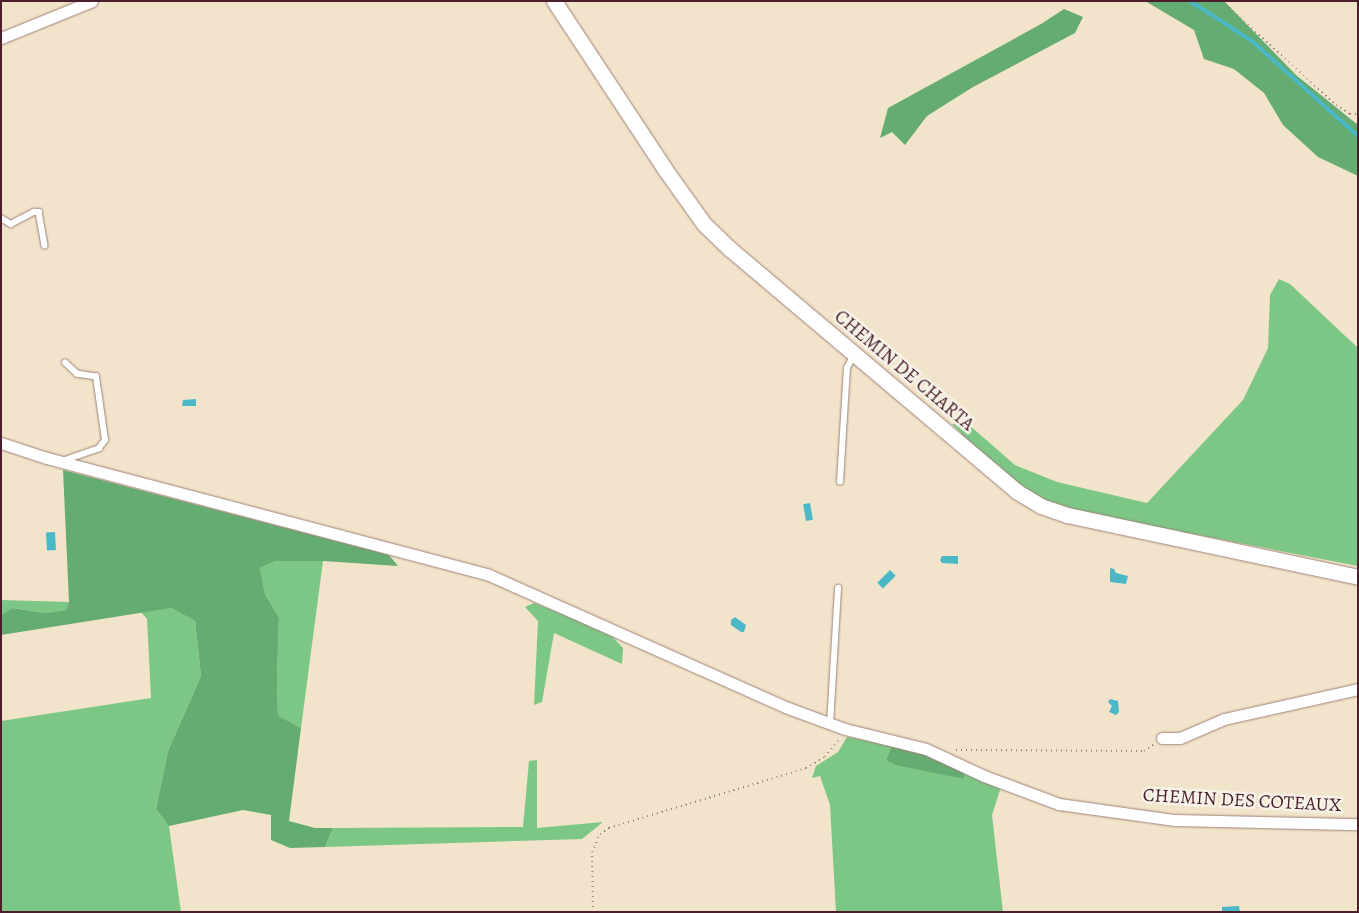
<!DOCTYPE html>
<style>
body{margin:0}
#map{position:relative;width:1359px;height:913px;overflow:hidden;background:#f2e4ca;font-family:Alegreya,serif}
div>[style]{position:absolute}
.green>*{inset:0;background:#7cc786}
.forest>*{inset:0;background:#65ac73}
.water>*{inset:0;background:#4bb8c7;transform-origin:0 0}
.stream>*{height:4px;margin:-2px;padding:0 2px;transform-origin:2px;border-radius:2px;background:#4bb8c7}
.path>*{height:2px;margin-top:-1px;transform-origin:0;background:repeating-linear-gradient(90deg,#9e827a 0 1px,transparent 0 5px)}
.roads{filter:drop-shadow(0 0 1px #9e827a) drop-shadow(0 0 1px #9e827a)}
.service>*{height:5.5px;margin:-2.75px;padding:0 2.75px;transform-origin:2.75px;border-radius:2.75px;background:#fff}
.minor>*{height:11px;margin:-5.5px;padding:0 5.5px;transform-origin:5.5px;border-radius:5.5px;background:#fff}
.tertiary>*{height:15px;margin:-7.5px;padding:0 7.5px;transform-origin:7.5px;border-radius:7.5px;background:#fff}
span{translate:-50% -50%;white-space:nowrap;text-align:center;line-height:1.15;-webkit-text-stroke:5px #f7f3e8;paint-order:stroke}
.street-label{font-size:19px;color:#4a1f2b}
.frame{position:absolute;inset:0;border:2px solid #4a1f2b;pointer-events:none}
</style>
<div id="map">
<div class="green">
<div style="clip-path:polygon(1279px 279px,1290px 284px,1358px 348px,1358px 566px,1058px 508px,1022px 490px,993px 466px,952px 424px,969px 425px,1015px 465px,1057px 482px,1147px 503px,1243px 400px,1268px 348px,1270px 295px)"></div>
<div style="clip-path:polygon(276px 561px,323px 561px,301px 728px,278px 717px,277px 678px,279px 618px,265px 594px,260px 568px)"></div>
<div style="clip-path:polygon(1px 600px,69px 602px,66px 610px,45px 613px,14px 608px,1px 615px)"></div>
<div style="clip-path:polygon(534px 603px,608px 632px,623px 648px,622px 664px,554px 633px,542px 702px,534px 705px,538px 621px,525px 607px)"></div>
<div style="clip-path:polygon(171px 608px,195px 621px,201px 676px,168px 751px,156px 809px,169px 826px,181px 912px,1px 912px,1px 721px,151px 698px,147px 619px,140px 611px)"></div>
<div style="clip-path:polygon(847px 737px,892px 746px,886px 760px,962px 779px,965px 774px,1001px 787px,992px 815px,1003px 912px,836px 912px,830px 805px,820px 776px,812px 778px,816px 766px,838px 752px)"></div>
<div style="clip-path:polygon(537px 760px,537px 828px,603px 822px,582px 839px,325px 847px,333px 828px,523px 827px,529px 761px)"></div>
</div>
<div class="forest">
<div style="clip-path:polygon(1145px 1px,1224px 1px,1296px 75px,1358px 125px,1358px 176px,1318px 157px,1283px 125px,1264px 93px,1234px 69px,1204px 59px,1194px 30px)"></div>
<div style="clip-path:polygon(1064px 9px,1083px 17px,1075px 33px,973px 87px,927px 116px,905px 145px,892px 132px,880px 138px,888px 108px,1041px 24px)"></div>
<div style="clip-path:polygon(63px 470px,389px 555px,398px 566px,323px 561px,276px 561px,260px 568px,265px 594px,279px 618px,277px 678px,278px 716px,301px 728px,289px 821px,315px 828px,333px 828px,325px 847px,290px 848px,271px 840px,271px 815px,243px 810px,169px 826px,156px 809px,168px 751px,201px 676px,195px 621px,171px 608px,1px 635px,1px 615px,13px 608px,45px 613px,66px 610px,69px 602px)"></div>
<div style="clip-path:polygon(892px 746px,936px 758px,965px 774px,963px 779px,896px 765px,886px 760px)"></div>
</div>
<div class="water">
<div style="clip-path:polygon(196px 399px,196px 406px,182px 406px,183px 400px)"></div>
<div style="left:810px;top:503px;width:17px;height:7px;rotate:80deg"></div>
<div style="left:55px;top:532px;width:18px;height:9px;rotate:87deg"></div>
<div style="clip-path:polygon(942px 556px,958px 556px,958px 564px,942px 563px,940px 560px)"></div>
<div style="clip-path:polygon(1110px 568px,1114px 569px,1116px 573px,1128px 576px,1126px 584px,1110px 582px)"></div>
<div style="left:890px;top:570px;width:8px;height:18px;rotate:45deg"></div>
<div style="clip-path:polygon(735px 617px,746px 625px,744px 632px,741px 632px,731px 625px,731px 620px)"></div>
<div style="clip-path:polygon(1110px 699px,1118px 701px,1119px 712px,1116px 715px,1109px 712px,1112px 706px,1108px 702px)"></div>
<div style="clip-path:polygon(1239px 906px,1240px 912px,1222px 912px,1222px 907px)"></div>
</div>
<div class="stream">
<div style="left:1190px;top:1px;width:74px;rotate:32.8deg"></div>
<div style="left:1252px;top:41px;width:142px;rotate:41.9deg"></div>
</div>
<div class="path">
<div style="left:1222px;top:1px;width:154px;rotate:42.4deg"></div>
<div style="left:1336px;top:105px;width:17px;rotate:33deg"></div>
<div style="left:1350px;top:114px;width:8px"></div>
<div style="left:956px;top:750px;width:188px;rotate:0.3deg"></div>
<div style="left:1144px;top:751px;width:12px;rotate:-35deg"></div>
<div style="left:593px;top:912px;width:60px;rotate:-91deg"></div>
<div style="left:592px;top:852px;width:20px;rotate:-66deg"></div>
<div style="left:600px;top:834px;width:11px;rotate:-34deg"></div>
<div style="left:609px;top:828px;width:206px;rotate:-16.9deg"></div>
<div style="left:806px;top:768px;width:22px;rotate:-30deg"></div>
<div style="left:825px;top:757px;width:22px;rotate:-51deg"></div>
</div>
<div class="roads">
<div class="service">
<div style="left:1px;top:218px;width:12px;rotate:31deg"></div>
<div style="left:11px;top:224px;width:26px;rotate:-28deg"></div>
<div style="left:34px;top:212px;width:5px"></div>
<div style="left:39px;top:212px;width:34px;rotate:80deg"></div>
<div style="left:65px;top:460px;width:36px;rotate:-19deg"></div>
<div style="left:99px;top:448px;width:10px;rotate:-53deg"></div>
<div style="left:105px;top:440px;width:64px;rotate:-98.1deg"></div>
<div style="left:96px;top:377px;width:19px;rotate:-171deg"></div>
<div style="left:77px;top:374px;width:16px;rotate:-137deg"></div>
<div style="left:840px;top:482px;width:114px;rotate:-86.5deg"></div>
<div style="left:847px;top:368px;width:15px;rotate:-62deg"></div>
<div style="left:830px;top:724px;width:136px;rotate:-86.6deg"></div>
</div>
<div class="minor">
<div style="left:1px;top:38px;width:98px;rotate:-22.1deg"></div>
<div style="left:1px;top:443px;width:48px;rotate:18.1deg"></div>
<div style="left:47px;top:458px;width:457px;rotate:14.8deg"></div>
<div style="left:489px;top:575px;width:327px;rotate:24deg"></div>
<div style="left:788px;top:708px;width:61px;rotate:20.2deg"></div>
<div style="left:845px;top:729px;width:83px;rotate:13.9deg"></div>
<div style="left:926px;top:749px;width:64px;rotate:25deg"></div>
<div style="left:984px;top:776px;width:80px;rotate:20.5deg"></div>
<div style="left:1059px;top:804px;width:117px;rotate:7.9deg"></div>
<div style="left:1175px;top:820px;width:183px;rotate:1.3deg"></div>
<div style="left:1162px;top:738px;width:18px"></div>
<div style="left:1180px;top:738px;width:48px;rotate:-23.4deg"></div>
<div style="left:1224px;top:719px;width:137px;rotate:-12.6deg"></div>
</div>
<div class="tertiary">
<div style="left:554px;top:1px;width:200px;rotate:56.6deg"></div>
<div style="left:664px;top:168px;width:69px;rotate:54.5deg"></div>
<div style="left:704px;top:224px;width:36px;rotate:44deg"></div>
<div style="left:730px;top:249px;width:375px;rotate:40.2deg"></div>
<div style="left:1016px;top:491px;width:29px;rotate:31deg"></div>
<div style="left:1041px;top:506px;width:28px;rotate:19deg"></div>
<div style="left:1067px;top:515px;width:298px;rotate:12deg"></div>
</div>
</div>
<div class="street-label">
<span style="left:904px;top:371px;rotate:40deg">CHEMIN DE CHARTA</span>
<span style="left:1242px;top:801px;rotate:3deg">CHEMIN DES COTEAUX</span>
</div>
<div class="frame"></div>
</div>
